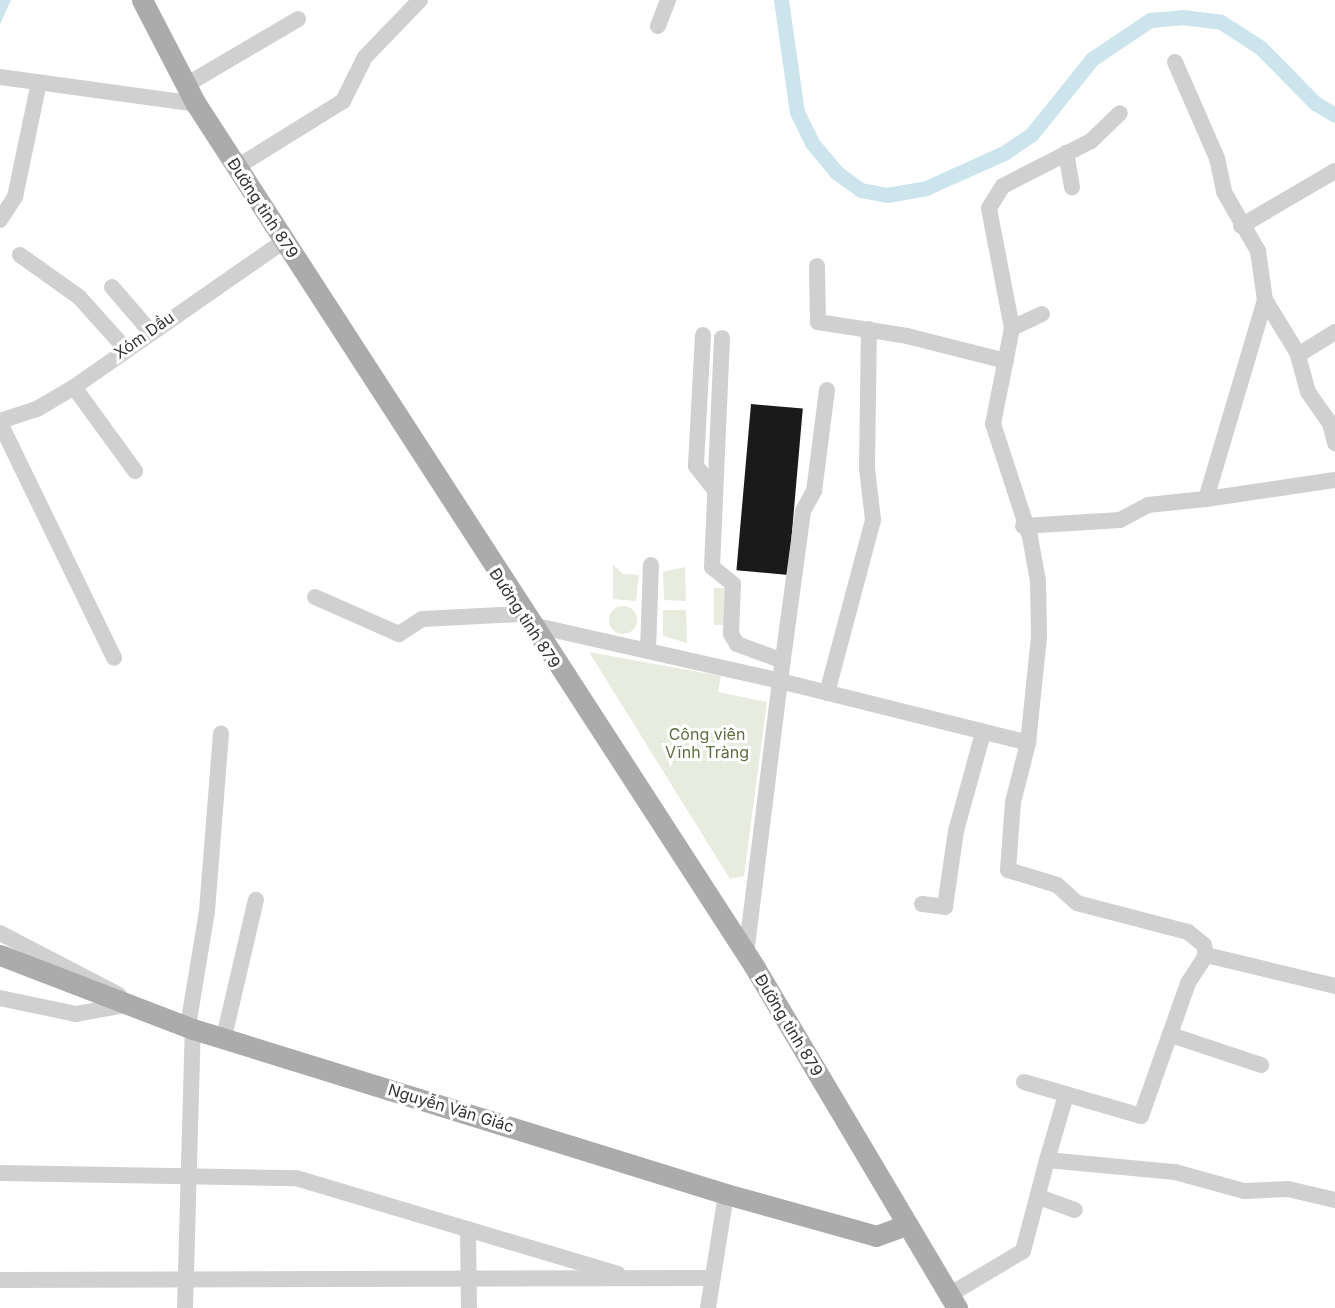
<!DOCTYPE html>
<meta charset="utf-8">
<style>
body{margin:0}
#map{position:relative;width:1335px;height:1308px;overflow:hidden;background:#fff;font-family:Inter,sans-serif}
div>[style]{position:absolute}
.green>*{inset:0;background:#e7ecdf;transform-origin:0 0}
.round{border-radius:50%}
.water>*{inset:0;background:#cce4ec}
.canal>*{height:15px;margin:-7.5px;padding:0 7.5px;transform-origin:7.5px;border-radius:7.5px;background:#cce4ec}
.building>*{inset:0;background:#1a1a1a;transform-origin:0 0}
.minor>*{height:16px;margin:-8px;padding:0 8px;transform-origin:8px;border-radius:8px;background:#d0d0d0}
.major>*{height:21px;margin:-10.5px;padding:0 10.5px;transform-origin:10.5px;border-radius:10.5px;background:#ababab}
span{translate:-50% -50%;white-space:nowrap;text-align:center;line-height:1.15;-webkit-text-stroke:6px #fff;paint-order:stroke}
.street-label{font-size:16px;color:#333}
.park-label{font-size:16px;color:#5c703f}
</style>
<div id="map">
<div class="green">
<div style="clip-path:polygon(613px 565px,623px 574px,639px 575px,636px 601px,613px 599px)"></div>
<div style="clip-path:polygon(685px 567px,686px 601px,664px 600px,663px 572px)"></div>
<div style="left:714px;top:588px;width:13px;height:37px"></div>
<div class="round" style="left:609px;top:606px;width:28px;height:28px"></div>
<div style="clip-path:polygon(663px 610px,686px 610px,687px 643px,663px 636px)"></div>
<div style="clip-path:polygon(589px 652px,721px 676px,718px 692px,767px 702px,744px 876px,730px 879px)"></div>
</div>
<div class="water">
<div style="clip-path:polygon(0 0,11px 0,0 24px)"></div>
</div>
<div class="canal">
<div style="left:781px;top:0;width:113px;rotate:81.9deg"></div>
<div style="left:797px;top:112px;width:34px;rotate:64deg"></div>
<div style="left:812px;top:143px;width:38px;rotate:50deg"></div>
<div style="left:836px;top:172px;width:31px;rotate:36deg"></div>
<div style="left:861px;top:190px;width:26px;rotate:11deg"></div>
<div style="left:887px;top:195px;width:40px;rotate:-10deg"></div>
<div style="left:926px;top:188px;width:85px;rotate:-24.2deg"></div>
<div style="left:1004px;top:153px;width:32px;rotate:-34deg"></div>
<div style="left:1031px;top:135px;width:97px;rotate:-51.2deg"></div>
<div style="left:1092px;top:59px;width:70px;rotate:-33.9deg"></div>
<div style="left:1150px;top:20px;width:32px;rotate:-5deg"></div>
<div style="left:1182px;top:17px;width:39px;rotate:7deg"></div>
<div style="left:1221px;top:22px;width:48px;rotate:33deg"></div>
<div style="left:1261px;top:48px;width:77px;rotate:45.5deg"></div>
<div style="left:1315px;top:103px;width:23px;rotate:31deg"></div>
</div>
<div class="building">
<div style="left:751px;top:404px;width:52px;height:167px;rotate:5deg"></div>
</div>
<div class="minor">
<div style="left:658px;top:26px;width:28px;rotate:-69deg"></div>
<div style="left:1175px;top:62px;width:105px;rotate:66.4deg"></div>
<div style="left:1217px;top:158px;width:35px;rotate:78deg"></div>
<div style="left:1224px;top:192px;width:68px;rotate:60deg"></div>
<div style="left:1258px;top:251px;width:49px;rotate:81.9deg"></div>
<div style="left:1265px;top:300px;width:61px;rotate:58.4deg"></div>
<div style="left:1297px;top:352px;width:41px;rotate:74.6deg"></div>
<div style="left:1308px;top:392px;width:39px;rotate:55deg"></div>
<div style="left:1330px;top:424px;width:20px;rotate:75deg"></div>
<div style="left:0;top:77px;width:198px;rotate:7.8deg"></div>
<div style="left:186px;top:85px;width:130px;rotate:-30.5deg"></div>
<div style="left:1066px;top:153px;width:35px;rotate:80deg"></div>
<div style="left:237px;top:167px;width:125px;rotate:-31.9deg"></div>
<div style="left:343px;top:101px;width:49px;rotate:-63.4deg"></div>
<div style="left:365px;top:57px;width:79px;rotate:-46deg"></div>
<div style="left:0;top:220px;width:27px;rotate:-57deg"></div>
<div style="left:15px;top:197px;width:117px;rotate:-78.2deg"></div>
<div style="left:1241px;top:226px;width:109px;rotate:-30.3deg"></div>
<div style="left:20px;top:255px;width:72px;rotate:35.4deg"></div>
<div style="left:79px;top:297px;width:67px;rotate:48deg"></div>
<div style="left:817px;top:266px;width:56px;rotate:89deg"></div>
<div style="left:818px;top:322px;width:90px;rotate:8.9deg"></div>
<div style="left:907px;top:336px;width:102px;rotate:14.2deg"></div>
<div style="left:112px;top:287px;width:57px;rotate:49.3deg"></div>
<div style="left:1012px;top:328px;width:33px;rotate:-25deg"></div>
<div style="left:703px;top:335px;width:131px;rotate:93.1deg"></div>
<div style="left:696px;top:466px;width:31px;rotate:52deg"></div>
<div style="left:722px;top:338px;width:229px;rotate:92.5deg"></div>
<div style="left:712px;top:567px;width:27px;rotate:39deg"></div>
<div style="left:733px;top:584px;width:50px;rotate:92.3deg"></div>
<div style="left:731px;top:634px;width:12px;rotate:59deg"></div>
<div style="left:737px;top:644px;width:49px;rotate:20.3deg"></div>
<div style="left:1298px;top:355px;width:44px;rotate:-31.9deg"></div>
<div style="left:74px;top:387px;width:104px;rotate:54deg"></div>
<div style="left:827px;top:390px;width:102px;rotate:97.3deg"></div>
<div style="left:814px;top:491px;width:23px;rotate:119deg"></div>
<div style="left:803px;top:511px;width:172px;rotate:97.7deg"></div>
<div style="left:780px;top:681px;width:256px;rotate:14deg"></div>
<div style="left:1028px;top:743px;width:107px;rotate:-84.1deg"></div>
<div style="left:1039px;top:637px;width:56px;rotate:-91deg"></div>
<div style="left:1038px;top:581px;width:45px;rotate:-100.3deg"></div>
<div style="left:1030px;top:537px;width:119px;rotate:-108.1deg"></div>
<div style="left:993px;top:424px;width:98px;rotate:-78.8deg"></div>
<div style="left:1012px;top:328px;width:122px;rotate:-100.9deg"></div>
<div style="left:989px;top:208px;width:26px;rotate:-58deg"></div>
<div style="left:1003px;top:186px;width:99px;rotate:-27.1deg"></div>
<div style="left:1091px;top:141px;width:40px;rotate:-44deg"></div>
<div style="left:0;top:421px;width:39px;rotate:-18deg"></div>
<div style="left:37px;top:409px;width:43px;rotate:-30.7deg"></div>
<div style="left:74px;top:387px;width:256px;rotate:-34.8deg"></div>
<div style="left:0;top:423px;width:261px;rotate:64.1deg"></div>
<div style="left:1206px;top:499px;width:130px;rotate:-8.4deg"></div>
<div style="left:1023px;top:526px;width:97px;rotate:-3.5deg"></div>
<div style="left:1120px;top:520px;width:32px;rotate:-28deg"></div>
<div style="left:1148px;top:505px;width:58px;rotate:-5.9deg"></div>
<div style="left:1206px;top:499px;width:208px;rotate:-73.5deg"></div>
<div style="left:315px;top:597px;width:92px;rotate:23.8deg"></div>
<div style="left:399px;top:634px;width:27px;rotate:-33deg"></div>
<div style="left:422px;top:619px;width:100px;rotate:-2.9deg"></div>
<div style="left:528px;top:624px;width:258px;rotate:12.7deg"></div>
<div style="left:780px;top:681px;width:275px;rotate:97.1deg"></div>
<div style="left:648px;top:650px;width:85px;rotate:-88deg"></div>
<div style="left:827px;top:693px;width:179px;rotate:-75.1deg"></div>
<div style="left:873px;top:520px;width:52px;rotate:-96.6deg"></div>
<div style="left:867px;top:468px;width:139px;rotate:-89.2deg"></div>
<div style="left:922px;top:904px;width:23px;rotate:7deg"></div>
<div style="left:945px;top:907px;width:77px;rotate:-81.8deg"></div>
<div style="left:956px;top:831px;width:102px;rotate:-74.6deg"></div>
<div style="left:0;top:933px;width:134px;rotate:27.5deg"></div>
<div style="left:1206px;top:955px;width:133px;rotate:13.5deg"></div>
<div style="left:0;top:998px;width:78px;rotate:11.9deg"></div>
<div style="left:76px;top:1014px;width:56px;rotate:-10.3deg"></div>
<div style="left:188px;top:1026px;width:117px;rotate:-80.6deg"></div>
<div style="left:207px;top:911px;width:178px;rotate:-85.5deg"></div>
<div style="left:1171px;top:1035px;width:95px;rotate:18.4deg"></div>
<div style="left:224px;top:1037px;width:141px;rotate:-76.9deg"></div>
<div style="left:1024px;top:1082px;width:122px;rotate:16.2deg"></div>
<div style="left:1141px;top:1116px;width:141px;rotate:-70.5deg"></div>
<div style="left:1188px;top:983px;width:33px;rotate:-57deg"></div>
<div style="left:1206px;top:955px;width:10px;rotate:-101deg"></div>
<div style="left:1204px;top:945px;width:21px;rotate:-141deg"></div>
<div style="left:1188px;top:932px;width:115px;rotate:-165.4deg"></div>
<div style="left:1077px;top:903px;width:27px;rotate:-138deg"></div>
<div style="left:1057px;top:885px;width:51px;rotate:-163deg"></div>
<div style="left:1008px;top:870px;width:68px;rotate:-85.8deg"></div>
<div style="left:1013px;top:802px;width:61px;rotate:-75.7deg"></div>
<div style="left:1047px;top:1160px;width:68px;rotate:-73.7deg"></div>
<div style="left:0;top:1173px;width:296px;rotate:1deg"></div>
<div style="left:296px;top:1178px;width:336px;rotate:16.6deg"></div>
<div style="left:1039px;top:1197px;width:38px;rotate:20deg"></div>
<div style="left:468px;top:1229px;width:79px;rotate:89.3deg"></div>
<div style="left:0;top:1280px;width:710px;rotate:-0.16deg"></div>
<div style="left:949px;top:1295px;width:86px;rotate:-30.7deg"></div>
<div style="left:1023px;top:1251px;width:94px;rotate:-75.2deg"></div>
<div style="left:1047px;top:1160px;width:129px;rotate:5.4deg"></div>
<div style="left:1175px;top:1172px;width:72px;rotate:15.4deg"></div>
<div style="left:1244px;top:1191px;width:44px;rotate:-2.6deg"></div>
<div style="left:1288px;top:1189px;width:48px;rotate:13.2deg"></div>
<div style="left:185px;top:1308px;width:279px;rotate:-88.4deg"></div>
<div style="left:708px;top:1308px;width:115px;rotate:-81deg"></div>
</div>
<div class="major">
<div style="left:142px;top:0;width:117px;rotate:62.6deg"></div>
<div style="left:196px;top:104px;width:1027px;rotate:57.08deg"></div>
<div style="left:754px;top:966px;width:398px;rotate:59.3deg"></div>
<div style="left:0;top:955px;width:207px;rotate:21deg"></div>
<div style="left:193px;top:1029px;width:558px;rotate:17.2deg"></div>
<div style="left:726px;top:1194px;width:156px;rotate:15.6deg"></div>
<div style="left:876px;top:1236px;width:33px;rotate:-20deg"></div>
</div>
<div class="street-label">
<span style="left:263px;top:208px;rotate:57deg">Đường tỉnh 879</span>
<span style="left:144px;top:335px;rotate:-35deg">Xóm Dầu</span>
<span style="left:525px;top:618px;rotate:57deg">Đường tỉnh 879</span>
<span style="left:789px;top:1025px;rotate:59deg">Đường tỉnh 879</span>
<span style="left:451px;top:1108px;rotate:17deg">Nguyễn Văn Giác</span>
</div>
<div class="park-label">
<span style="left:707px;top:743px">Công viên<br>Vĩnh Tràng</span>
</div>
</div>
